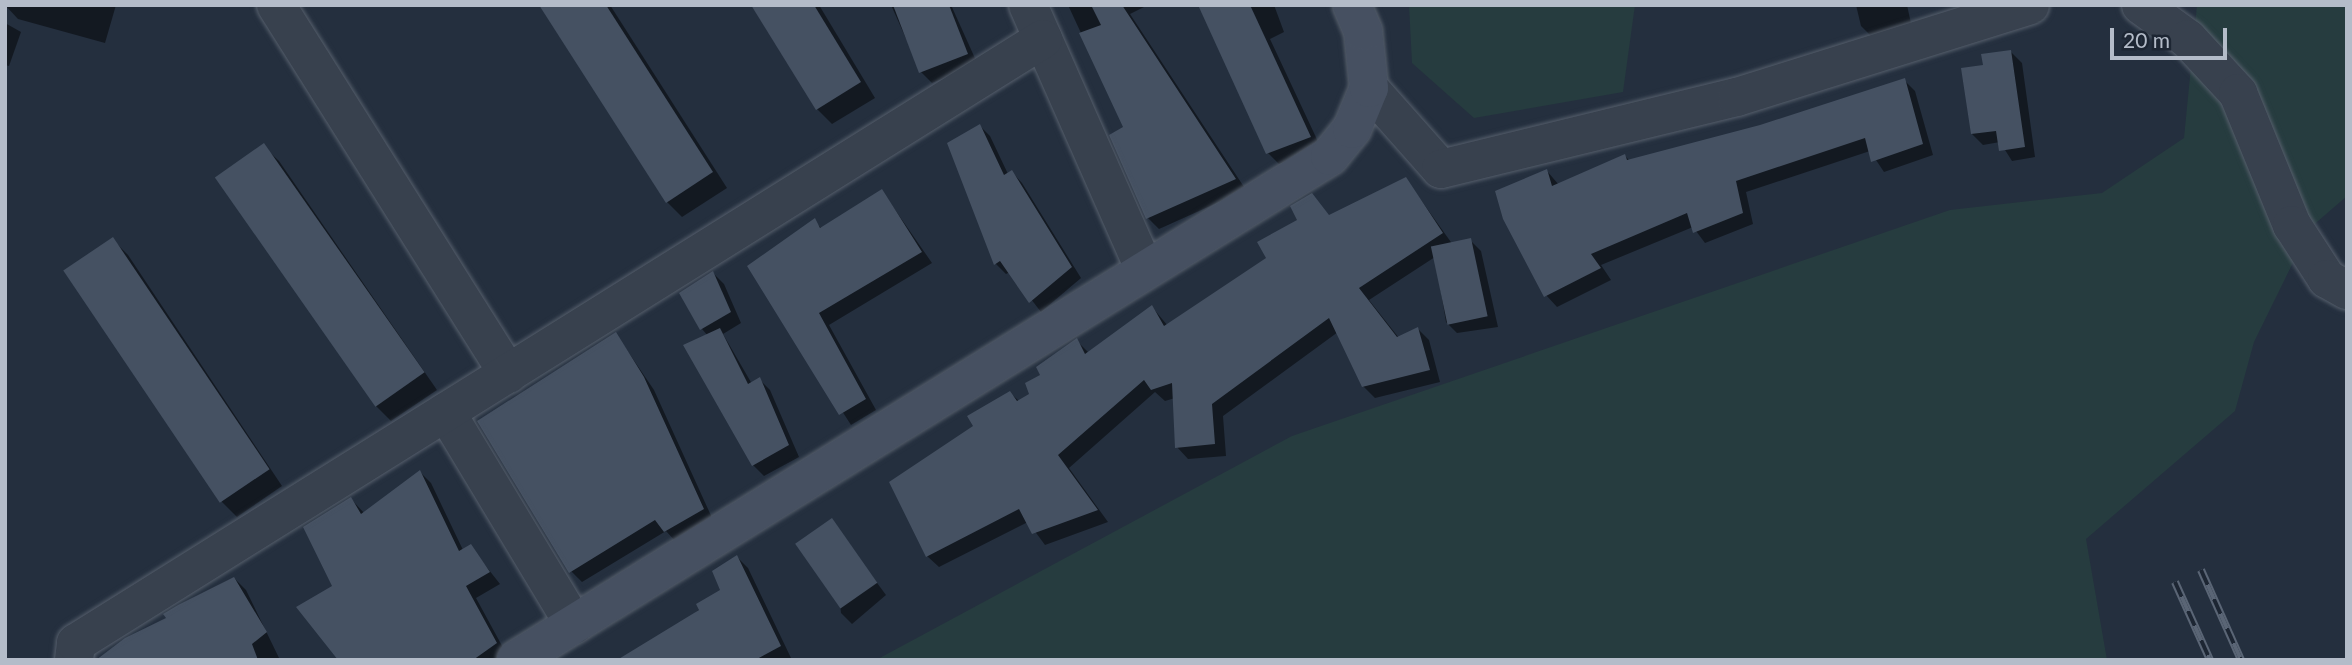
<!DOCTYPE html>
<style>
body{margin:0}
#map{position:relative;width:2352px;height:665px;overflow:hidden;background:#242f3e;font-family:Lato,sans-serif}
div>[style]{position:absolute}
.green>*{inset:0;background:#263c3f}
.shadow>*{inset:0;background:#0007}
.building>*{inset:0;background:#455162;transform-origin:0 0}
.roads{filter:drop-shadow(0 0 2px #565f6c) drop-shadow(0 0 2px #565f6c)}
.street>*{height:38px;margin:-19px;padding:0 19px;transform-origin:19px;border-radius:19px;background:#38414e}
.secondary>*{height:38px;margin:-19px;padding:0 19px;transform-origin:19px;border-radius:19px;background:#465061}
.rail>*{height:8px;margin-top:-4px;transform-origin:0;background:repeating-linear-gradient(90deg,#1d2633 0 16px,#5a6575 0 32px);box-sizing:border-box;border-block:2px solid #5a6575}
span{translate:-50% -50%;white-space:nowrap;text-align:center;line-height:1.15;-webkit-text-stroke:7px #1d2633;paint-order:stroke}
.frame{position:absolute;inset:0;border:7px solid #b4bcc9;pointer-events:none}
.scale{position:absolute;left:2110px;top:28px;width:117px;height:32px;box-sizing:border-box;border:4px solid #b4bcc9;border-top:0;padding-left:9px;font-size:21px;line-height:24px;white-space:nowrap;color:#b4bcc9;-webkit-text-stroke:5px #1d2633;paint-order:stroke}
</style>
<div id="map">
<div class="green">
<div style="clip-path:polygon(1409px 5px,1635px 5px,1623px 92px,1474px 118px,1412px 63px)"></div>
<div style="clip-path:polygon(2197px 5px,2347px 5px,2347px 196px,2310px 228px,2254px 342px,2235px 411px,2086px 539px,2107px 660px,876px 660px,1292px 436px,1950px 210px,2102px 193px,2184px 138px)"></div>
</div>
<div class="shadow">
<div style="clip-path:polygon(5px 5px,116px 5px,105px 43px,18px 19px)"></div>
<div style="clip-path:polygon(542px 5px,610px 5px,727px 188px,682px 217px,667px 202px)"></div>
<div style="clip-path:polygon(753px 5px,819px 5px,875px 98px,832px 124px,817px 109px)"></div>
<div style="clip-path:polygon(891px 5px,951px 5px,978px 65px,932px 83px,921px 72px)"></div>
<div style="clip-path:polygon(1068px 5px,1148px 5px,1130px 14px,1246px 190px,1159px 229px,1148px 218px,1125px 128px)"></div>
<div style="clip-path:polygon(1200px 5px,1274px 5px,1284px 32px,1270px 39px,1321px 148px,1279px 164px,1268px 153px)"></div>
<div style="clip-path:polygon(1856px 5px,1907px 5px,1912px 28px,1872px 37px,1861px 26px)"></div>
<div style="clip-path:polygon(5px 23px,21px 32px,9px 66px,5px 65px)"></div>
<div style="clip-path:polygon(2011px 52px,2022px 63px,2035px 157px,2012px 161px,2000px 142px,1983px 145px,1972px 134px,1985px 66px)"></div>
<div style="clip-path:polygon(1904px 80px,1915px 91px,1933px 155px,1884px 172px,1870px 151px,1746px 192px,1753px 224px,1705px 243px,1693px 227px,1601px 265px,1611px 280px,1557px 307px,1546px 295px,1547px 171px,1559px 185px,1625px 156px,1630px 161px,1760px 126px)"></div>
<div style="clip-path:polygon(980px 126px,990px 136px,1008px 174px,1012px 172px,1022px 183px,1081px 278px,1041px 312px,1010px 272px,1006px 274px,996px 264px,949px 143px)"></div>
<div style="clip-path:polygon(263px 146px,279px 161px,437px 390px,391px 421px,376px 406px)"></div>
<div style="clip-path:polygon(1406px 179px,1453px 245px,1470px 240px,1481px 251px,1498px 327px,1457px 333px,1446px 322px,1435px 257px,1369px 300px,1399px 338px,1418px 329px,1429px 340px,1440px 382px,1375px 398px,1363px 386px,1338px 332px,1223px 416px,1226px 456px,1188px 459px,1177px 447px,1175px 398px,1165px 401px,1155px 392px,1069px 468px,1108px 522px,1045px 545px,1028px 522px,939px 567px,927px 556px,975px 426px,1010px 393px,1019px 401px,1031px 395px,1043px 376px,1077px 341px,1089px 353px,1152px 307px,1168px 326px,1269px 258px,1299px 221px,1311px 195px,1330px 217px)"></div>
<div style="clip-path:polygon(882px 191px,932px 263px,829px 325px,876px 410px,851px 425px,749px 266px,814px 221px,822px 229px)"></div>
<div style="clip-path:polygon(113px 240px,128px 255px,282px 486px,237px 517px,222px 502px)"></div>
<div style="clip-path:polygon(713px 273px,724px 284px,741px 323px,723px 334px,752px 384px,759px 379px,770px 390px,799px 457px,764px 476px,753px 465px,708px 336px,702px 329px)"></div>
<div style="clip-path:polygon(616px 334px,654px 390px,713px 520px,676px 542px,666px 531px,582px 582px,571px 571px)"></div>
<div style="clip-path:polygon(420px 472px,431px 483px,463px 550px,470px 546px,500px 584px,476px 598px,507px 655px,500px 660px,340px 660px,334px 586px,351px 499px,365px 514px)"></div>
<div style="clip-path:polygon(831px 521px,886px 595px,852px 624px,841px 613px)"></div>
<div style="clip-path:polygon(737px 557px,748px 568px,791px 658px,637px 660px,722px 591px)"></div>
<div style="clip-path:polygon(235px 579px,246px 590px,280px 660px,97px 660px,169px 618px,179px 607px)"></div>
</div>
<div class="building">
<div style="clip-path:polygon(539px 5px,606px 5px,713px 172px,666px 203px)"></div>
<div style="clip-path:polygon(751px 5px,814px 5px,861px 82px,816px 110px)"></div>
<div style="clip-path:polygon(893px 5px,949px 5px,968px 54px,919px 73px)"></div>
<div style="clip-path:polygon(1091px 5px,1122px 5px,1236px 179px,1146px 219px,1109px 135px,1123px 127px,1079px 33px,1101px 25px)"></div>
<div style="clip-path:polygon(1198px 5px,1250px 5px,1311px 137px,1266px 154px)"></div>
<div style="clip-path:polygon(2011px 50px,2025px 147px,1999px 151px,1996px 131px,1971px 134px,1961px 68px,1983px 65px,1981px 54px)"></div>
<div style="clip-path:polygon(1905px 78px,1923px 144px,1871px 162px,1865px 138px,1736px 181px,1743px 213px,1693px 233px,1687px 213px,1591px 254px,1601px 268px,1544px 297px,1503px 219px,1495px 191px,1547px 169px,1552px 186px,1625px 154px,1627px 160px,1760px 125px)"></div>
<div style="clip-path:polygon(980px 124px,1004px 175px,1012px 170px,1072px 267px,1029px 303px,1000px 261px,994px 265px,947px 143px)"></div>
<div style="left:264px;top:143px;width:280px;height:60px;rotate:55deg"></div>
<div style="clip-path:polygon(1406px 177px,1443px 233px,1359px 288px,1397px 337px,1418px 327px,1430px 370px,1362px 387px,1329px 318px,1212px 404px,1215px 444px,1175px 448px,1172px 383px,1151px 390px,1144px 380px,1058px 455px,1098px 510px,1032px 534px,1019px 509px,926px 557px,889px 482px,973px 426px,967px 416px,1010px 391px,1017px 401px,1029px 394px,1025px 383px,1040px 375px,1036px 367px,1077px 338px,1085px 354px,1152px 305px,1164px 326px,1266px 258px,1257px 242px,1297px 220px,1290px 206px,1312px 193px,1329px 215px)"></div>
<div style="clip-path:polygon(882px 189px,922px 252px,819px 313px,866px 399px,839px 415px,747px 266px,815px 218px,820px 228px)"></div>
<div style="left:113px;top:237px;width:280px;height:60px;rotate:56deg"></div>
<div style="left:1471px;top:238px;width:80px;height:41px;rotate:78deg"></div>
<div style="clip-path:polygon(713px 271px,731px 312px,700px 330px,679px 293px)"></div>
<div style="clip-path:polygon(720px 328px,748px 384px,760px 377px,789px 445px,752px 466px,683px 345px)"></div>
<div style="clip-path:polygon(616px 332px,644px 377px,704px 509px,664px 532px,655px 520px,569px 573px,477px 421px)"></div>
<div style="clip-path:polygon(420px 470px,459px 551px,471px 544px,490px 572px,466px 586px,497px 643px,473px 660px,338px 660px,296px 607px,332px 586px,303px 527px,351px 497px,361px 514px)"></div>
<div style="left:832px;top:518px;width:79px;height:45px;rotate:55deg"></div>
<div style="clip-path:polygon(737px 555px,781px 646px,755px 660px,617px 660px,699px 610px,696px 604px,720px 590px,712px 571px)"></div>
<div style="clip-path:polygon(234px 577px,267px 632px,252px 644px,258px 660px,96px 660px,125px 638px,166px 618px,163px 614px,178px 605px)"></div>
</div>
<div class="roads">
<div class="street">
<div style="left:276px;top:5px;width:436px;rotate:57.8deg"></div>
<div style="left:1028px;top:5px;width:287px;rotate:66.2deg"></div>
<div style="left:2141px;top:5px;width:58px;rotate:35.9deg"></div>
<div style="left:2188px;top:39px;width:74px;rotate:47.2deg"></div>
<div style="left:2238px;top:93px;width:143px;rotate:67.8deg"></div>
<div style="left:2292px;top:225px;width:64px;rotate:57.1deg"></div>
<div style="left:2327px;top:279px;width:23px;rotate:29deg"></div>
<div style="left:1369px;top:88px;width:108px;rotate:48.4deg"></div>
<div style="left:1441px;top:169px;width:305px;rotate:-13.7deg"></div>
<div style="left:1737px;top:97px;width:307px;rotate:-17.4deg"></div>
<div style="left:446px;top:412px;width:248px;rotate:58.9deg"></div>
<div style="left:74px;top:660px;width:17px;rotate:-83deg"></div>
<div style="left:76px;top:643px;width:1140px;rotate:-31.99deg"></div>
</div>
<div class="secondary">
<div style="left:516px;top:660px;width:957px;rotate:-31.76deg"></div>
<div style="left:1330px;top:156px;width:35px;rotate:-51deg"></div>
<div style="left:1352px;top:129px;width:44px;rotate:-67.5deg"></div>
<div style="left:1369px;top:88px;width:57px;rotate:-96deg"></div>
<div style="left:1363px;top:31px;width:28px;rotate:-113deg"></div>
</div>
</div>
<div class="rail">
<div style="left:2201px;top:570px;width:98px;rotate:66deg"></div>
<div style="left:2175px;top:582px;width:85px;rotate:65.8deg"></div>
</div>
<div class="frame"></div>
<div class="scale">20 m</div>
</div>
